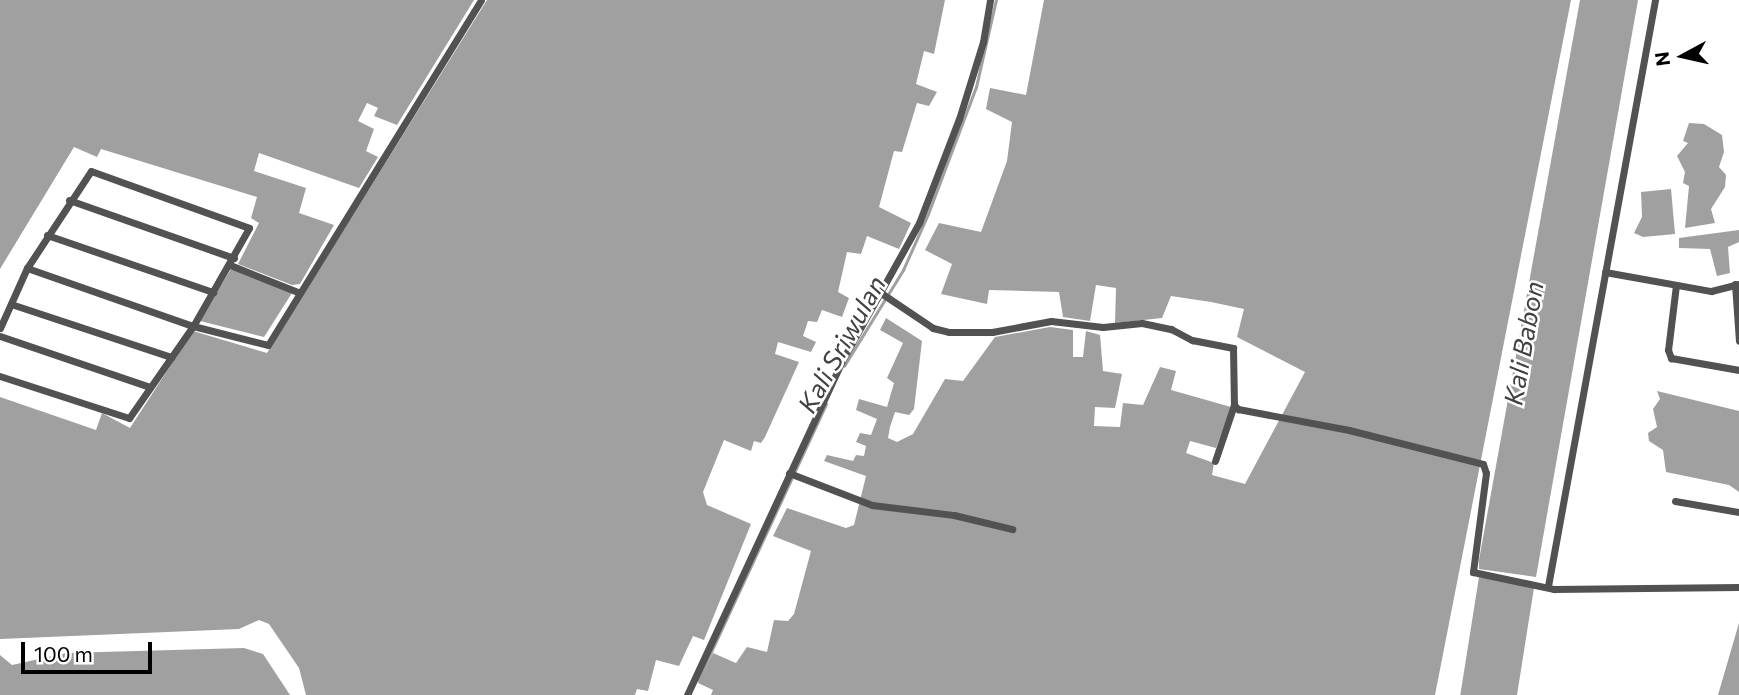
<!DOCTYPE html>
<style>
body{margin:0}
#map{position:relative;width:1739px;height:695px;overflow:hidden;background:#fff;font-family:Commissioner,sans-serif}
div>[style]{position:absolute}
.water>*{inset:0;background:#a0a0a0;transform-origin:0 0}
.stream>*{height:2.5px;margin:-1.25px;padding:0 1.25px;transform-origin:1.25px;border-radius:1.25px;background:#a0a0a0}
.minor>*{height:7px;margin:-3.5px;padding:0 3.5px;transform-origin:3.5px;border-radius:3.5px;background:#525252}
span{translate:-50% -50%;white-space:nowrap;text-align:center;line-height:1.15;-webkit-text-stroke:5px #fff;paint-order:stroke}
.water-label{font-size:26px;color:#414141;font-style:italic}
.north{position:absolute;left:1648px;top:21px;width:70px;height:70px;-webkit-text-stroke:5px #fff;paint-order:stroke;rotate:262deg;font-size:19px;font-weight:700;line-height:28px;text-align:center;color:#000}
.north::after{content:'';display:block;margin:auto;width:24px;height:32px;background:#000;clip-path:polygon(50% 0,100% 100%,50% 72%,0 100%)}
.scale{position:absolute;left:21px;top:642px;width:131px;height:32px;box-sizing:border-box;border:4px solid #000;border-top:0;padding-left:9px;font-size:21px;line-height:24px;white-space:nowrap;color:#000;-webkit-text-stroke:5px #fff;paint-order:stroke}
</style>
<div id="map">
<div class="water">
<div style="clip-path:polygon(0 0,474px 0,397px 125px,374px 116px,378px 108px,367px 103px,358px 121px,374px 129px,366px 151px,378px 157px,359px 188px,259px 153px,254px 171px,306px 188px,299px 213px,334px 225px,300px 284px,292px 285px,238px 264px,259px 223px,251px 218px,257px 197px,101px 149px,97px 157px,74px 147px,0 269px)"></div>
<div style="clip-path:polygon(487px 0,945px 0,934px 54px,924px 51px,916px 84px,937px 92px,929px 106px,917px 103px,902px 152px,894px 151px,879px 207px,911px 223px,899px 249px,867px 236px,861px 254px,847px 252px,838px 292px,849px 298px,842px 317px,822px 310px,817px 322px,808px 321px,803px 336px,816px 342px,811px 352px,778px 342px,775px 354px,799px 362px,765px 437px,761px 443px,754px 441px,751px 451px,724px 440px,703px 492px,707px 505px,751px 524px,704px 640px,693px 636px,679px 666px,656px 660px,648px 691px,637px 689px,635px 695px,306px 695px,299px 668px,269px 624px,259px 620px,239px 629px,0 639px,0 397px,96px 430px,102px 413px,130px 428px,193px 331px,267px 353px)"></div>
<div style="clip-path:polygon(1044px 0,1571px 0,1435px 695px,711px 695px,713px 690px,698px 683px,713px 653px,736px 663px,747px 647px,767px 652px,774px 620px,788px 621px,794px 614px,811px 551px,773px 536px,787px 508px,846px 528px,854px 525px,866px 476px,824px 461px,827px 455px,853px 461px,856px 455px,864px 456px,866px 446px,856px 442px,860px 433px,871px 435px,877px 419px,856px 410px,859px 399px,887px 407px,894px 383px,887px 378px,903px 343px,880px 330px,886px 318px,922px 341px,914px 409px,909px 415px,895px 412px,890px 427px,888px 438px,897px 442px,913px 434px,945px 379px,963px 381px,995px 337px,1050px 327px,1073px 330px,1073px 357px,1083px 357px,1086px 331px,1100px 335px,1103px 371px,1122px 374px,1115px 408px,1095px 407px,1094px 426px,1120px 427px,1123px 403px,1143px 405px,1160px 367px,1176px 371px,1171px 390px,1231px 407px,1216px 448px,1190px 441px,1186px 453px,1214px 463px,1212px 475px,1245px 484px,1305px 372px,1237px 337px,1244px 309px,1211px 302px,1171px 296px,1162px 318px,1115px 323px,1116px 288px,1096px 285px,1090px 321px,1063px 317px,1059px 292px,989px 290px,987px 304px,941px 294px,952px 264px,925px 250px,939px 223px,981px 232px,1007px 161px,1012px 122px,986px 109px,990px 88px,1026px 95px)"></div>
<div style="clip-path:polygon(1580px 0,1638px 0,1536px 577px,1479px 569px,1479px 560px)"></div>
<div style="clip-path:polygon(1689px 123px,1704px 124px,1722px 135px,1724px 152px,1719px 167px,1726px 175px,1725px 187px,1711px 209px,1715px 223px,1685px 228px,1689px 186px,1683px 183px,1685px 172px,1677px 156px,1688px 143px,1683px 141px)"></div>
<div style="clip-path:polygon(1671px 189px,1675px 234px,1643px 237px,1634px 233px,1642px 217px,1641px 192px)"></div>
<div style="clip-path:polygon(1739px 230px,1739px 242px,1728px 247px,1730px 273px,1717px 276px,1710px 249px,1679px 248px,1679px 238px)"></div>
<div style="clip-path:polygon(231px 269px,292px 293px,264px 337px,200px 321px)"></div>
<div style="clip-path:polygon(1657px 391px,1739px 411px,1739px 492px,1729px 485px,1666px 472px,1663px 450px,1649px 441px,1648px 433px,1657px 427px,1653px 409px,1660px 399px)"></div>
<div style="left:1479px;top:577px;width:56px;height:120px;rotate:9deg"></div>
<div style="clip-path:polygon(1739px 623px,1739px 695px,1718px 695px)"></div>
<div style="clip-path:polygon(244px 648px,263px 654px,290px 695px,0 695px,0 655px,12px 665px,66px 653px)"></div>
</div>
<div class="stream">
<div style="left:844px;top:366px;width:113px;rotate:-58.4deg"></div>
<div style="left:903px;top:270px;width:61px;rotate:-65.9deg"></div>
<div style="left:928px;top:214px;width:136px;rotate:-69.3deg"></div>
<div style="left:976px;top:87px;width:89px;rotate:-77.1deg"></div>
<div style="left:698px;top:680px;width:304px;rotate:-65.1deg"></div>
</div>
<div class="minor">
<div style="left:69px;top:200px;width:175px;rotate:19.4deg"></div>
<div style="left:47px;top:235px;width:176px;rotate:19deg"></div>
<div style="left:230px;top:265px;width:75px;rotate:21.8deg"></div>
<div style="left:27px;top:268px;width:176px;rotate:19.3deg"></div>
<div style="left:193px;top:326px;width:77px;rotate:14.2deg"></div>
<div style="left:268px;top:345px;width:405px;rotate:-58.3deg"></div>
<div style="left:1605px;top:272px;width:108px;rotate:10.2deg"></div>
<div style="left:1711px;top:291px;width:29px;rotate:-14deg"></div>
<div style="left:1735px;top:284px;width:57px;rotate:86deg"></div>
<div style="left:1676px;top:285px;width:65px;rotate:97deg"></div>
<div style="left:1668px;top:350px;width:9px;rotate:69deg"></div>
<div style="left:1671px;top:358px;width:69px;rotate:10deg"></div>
<div style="left:881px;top:293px;width:63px;rotate:33.9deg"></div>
<div style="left:933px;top:328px;width:16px;rotate:14deg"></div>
<div style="left:949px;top:332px;width:43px"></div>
<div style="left:992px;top:332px;width:60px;rotate:-10.6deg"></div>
<div style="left:1051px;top:321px;width:52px;rotate:6.6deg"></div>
<div style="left:1103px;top:327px;width:39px;rotate:-6deg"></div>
<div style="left:1142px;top:323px;width:30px;rotate:12deg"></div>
<div style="left:1171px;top:329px;width:24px;rotate:28deg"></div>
<div style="left:1192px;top:340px;width:42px;rotate:11deg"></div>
<div style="left:1233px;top:348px;width:57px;rotate:89deg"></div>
<div style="left:1234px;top:405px;width:6px;rotate:45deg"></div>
<div style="left:1238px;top:409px;width:113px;rotate:10.7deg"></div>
<div style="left:1349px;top:430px;width:138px;rotate:14.2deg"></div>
<div style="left:1483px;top:464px;width:9px;rotate:72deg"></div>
<div style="left:1486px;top:473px;width:100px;rotate:97.5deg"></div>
<div style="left:1473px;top:572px;width:83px;rotate:11.9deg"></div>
<div style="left:1554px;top:589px;width:185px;rotate:-0.6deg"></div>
<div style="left:11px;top:304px;width:169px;rotate:18.3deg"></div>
<div style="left:0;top:328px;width:66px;rotate:-65.8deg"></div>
<div style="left:27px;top:268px;width:116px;rotate:-56.6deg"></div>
<div style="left:91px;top:171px;width:168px;rotate:19.8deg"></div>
<div style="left:249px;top:228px;width:113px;rotate:119.7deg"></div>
<div style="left:193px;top:326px;width:112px;rotate:124.8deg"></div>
<div style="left:129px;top:418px;width:136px;rotate:-162deg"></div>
<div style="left:0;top:336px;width:158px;rotate:18.8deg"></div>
<div style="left:1215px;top:461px;width:59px;rotate:-71.3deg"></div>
<div style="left:789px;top:473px;width:89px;rotate:21.1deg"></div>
<div style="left:872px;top:505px;width:83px;rotate:7deg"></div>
<div style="left:954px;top:515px;width:60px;rotate:13.6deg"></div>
<div style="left:1675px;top:501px;width:65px;rotate:9.8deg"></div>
<div style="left:1548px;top:586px;width:596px;rotate:-79.65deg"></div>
<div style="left:687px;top:695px;width:370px;rotate:-65.1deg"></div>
<div style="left:843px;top:359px;width:156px;rotate:-60.8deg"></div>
<div style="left:919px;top:223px;width:111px;rotate:-69deg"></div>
<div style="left:959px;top:119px;width:81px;rotate:-72.7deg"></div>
<div style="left:983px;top:42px;width:43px;rotate:-80.5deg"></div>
</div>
<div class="water-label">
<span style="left:1523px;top:343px;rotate:-80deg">Kali Babon</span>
<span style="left:841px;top:344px;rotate:-61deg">Kali Sriwulan</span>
</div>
<div class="north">N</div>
<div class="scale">100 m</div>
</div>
